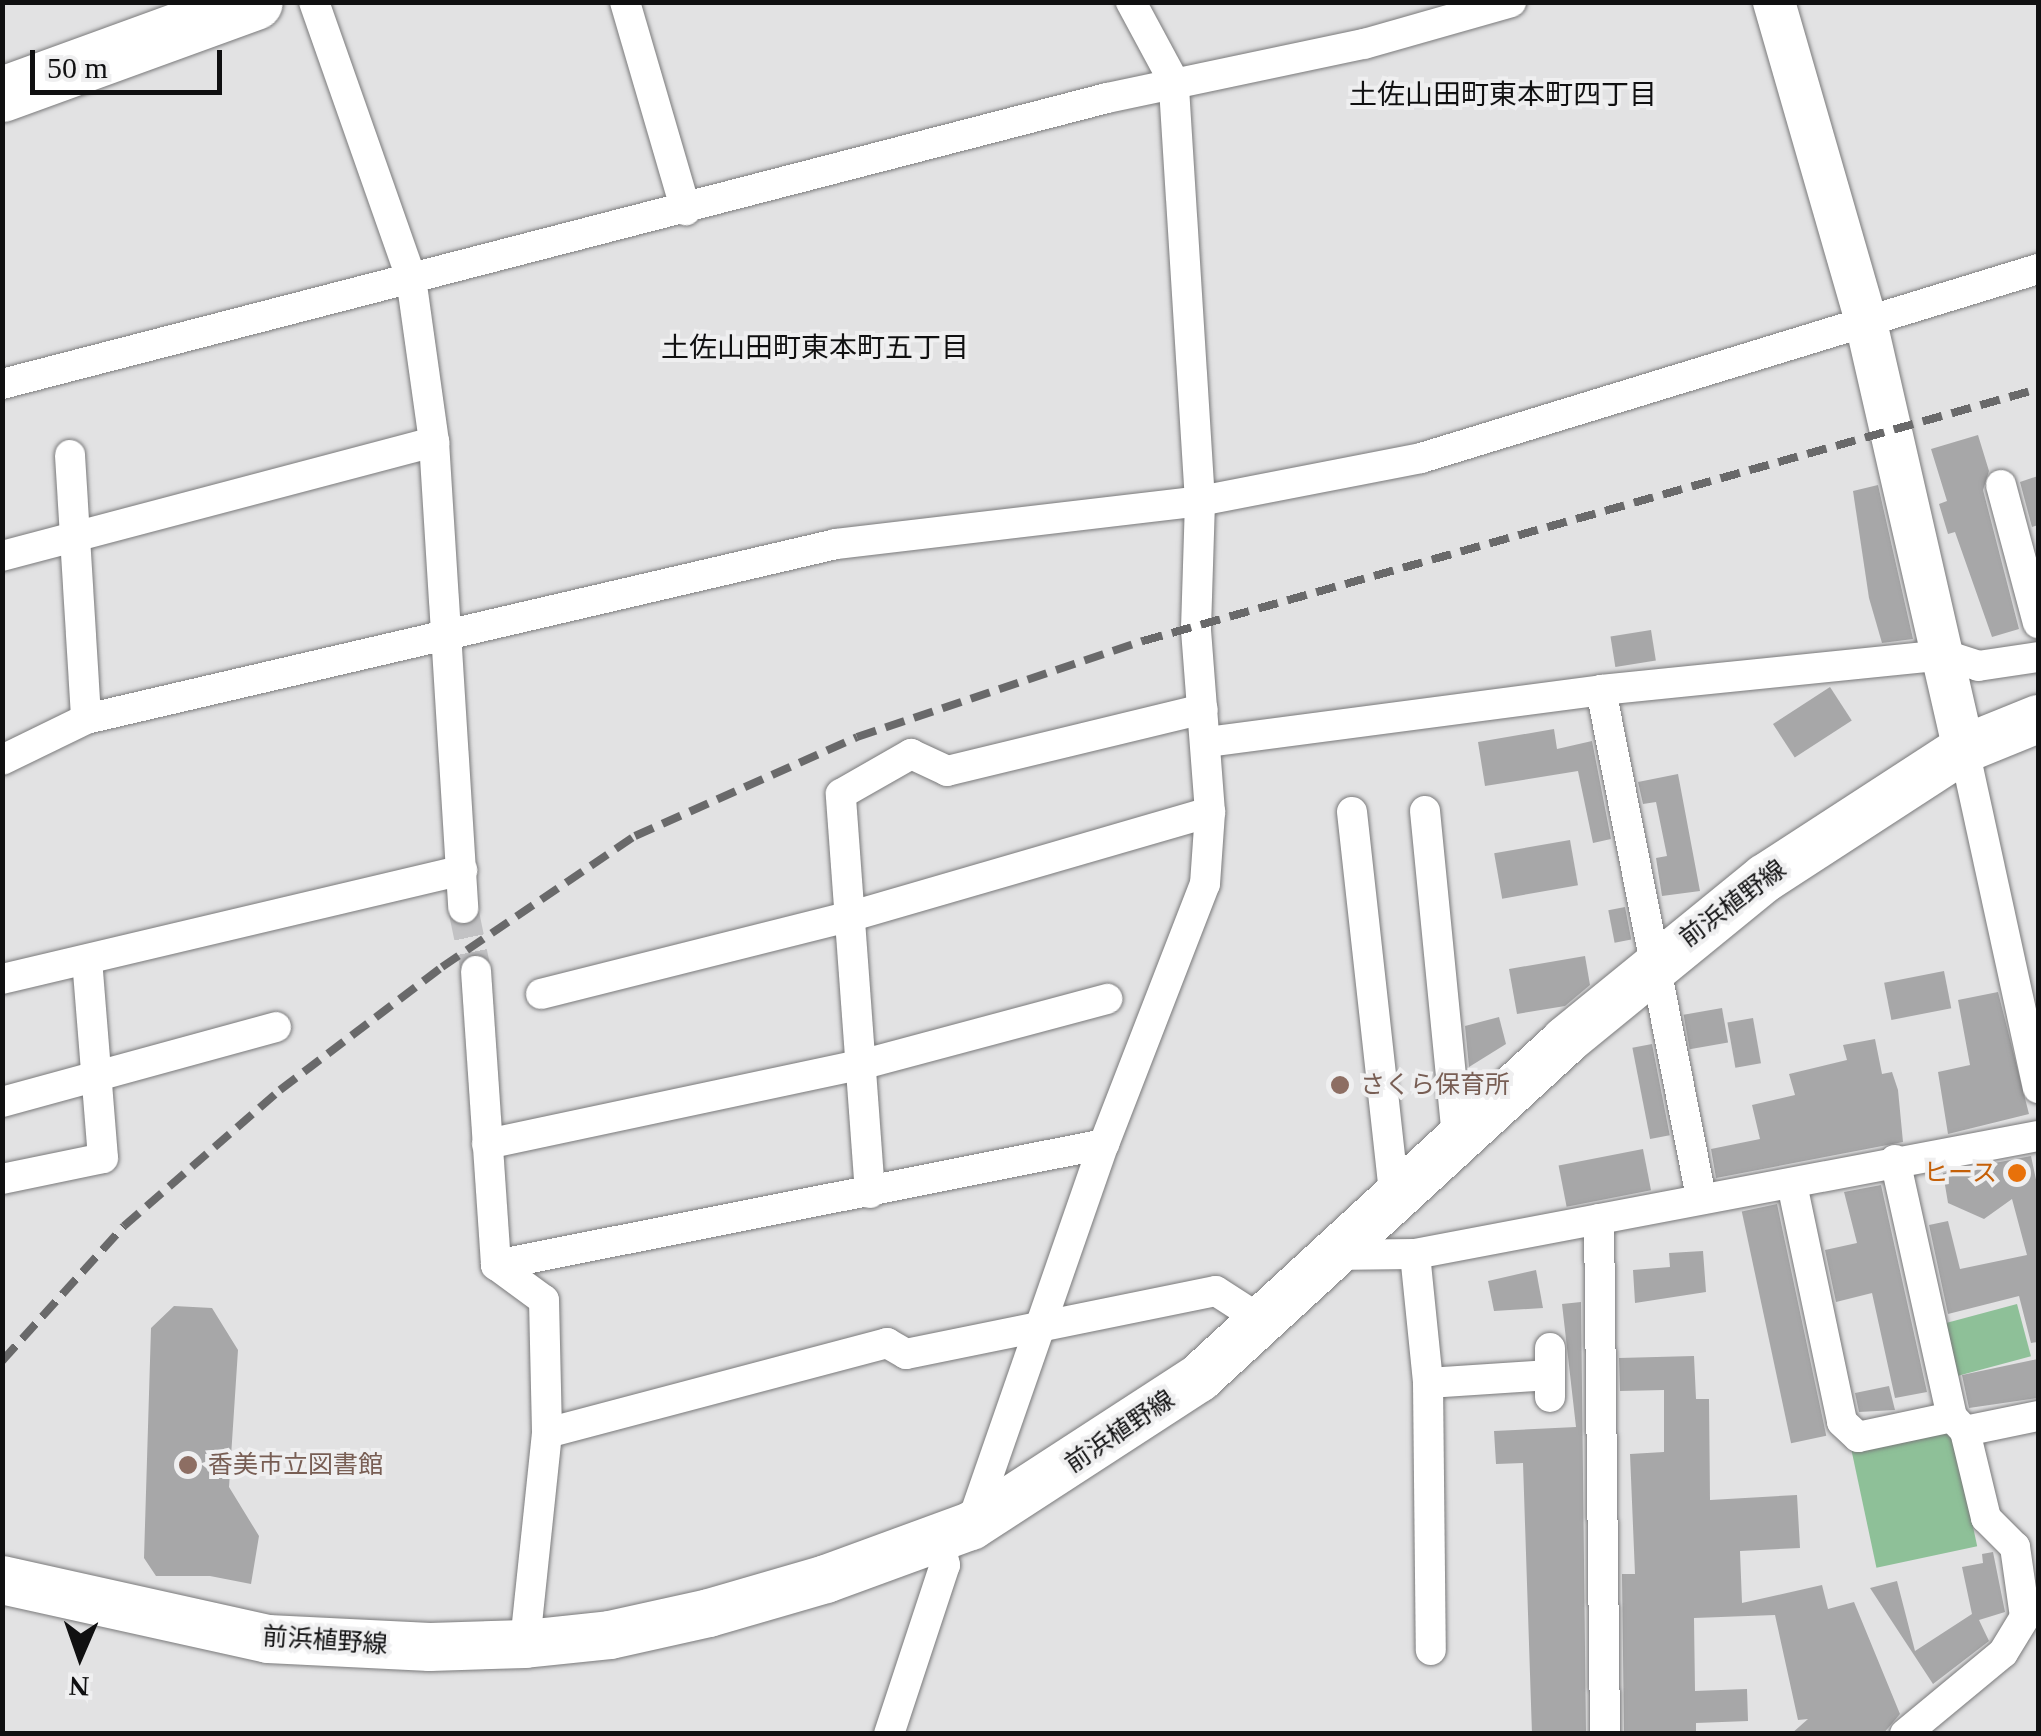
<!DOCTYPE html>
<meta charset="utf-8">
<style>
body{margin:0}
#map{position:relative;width:2041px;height:1736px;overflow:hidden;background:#e2e2e3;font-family:"Times New Roman","Noto Sans JP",serif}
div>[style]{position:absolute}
.green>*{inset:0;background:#8ec098;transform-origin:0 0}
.building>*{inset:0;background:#a7a7a8;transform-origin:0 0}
.street-tunnel>*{height:30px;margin-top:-15px;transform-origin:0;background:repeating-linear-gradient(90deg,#c2c2c4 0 30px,transparent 0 45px)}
.roads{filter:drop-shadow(0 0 2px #7a7a7b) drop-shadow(0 0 2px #7a7a7b)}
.street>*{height:30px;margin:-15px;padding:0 15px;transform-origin:15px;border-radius:15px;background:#fff}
.secondary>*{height:42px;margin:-21px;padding:0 21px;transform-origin:21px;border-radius:21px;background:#fff}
.primary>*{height:48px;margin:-24px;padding:0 24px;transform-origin:24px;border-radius:24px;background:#fff}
.highway>*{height:55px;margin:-27.5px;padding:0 27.5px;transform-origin:27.5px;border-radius:27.5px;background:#fff}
.rail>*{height:8px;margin-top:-4px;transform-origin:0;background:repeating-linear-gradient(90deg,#69696a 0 20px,transparent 0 30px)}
.dots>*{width:28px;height:28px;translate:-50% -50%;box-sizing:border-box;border:5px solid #efeff0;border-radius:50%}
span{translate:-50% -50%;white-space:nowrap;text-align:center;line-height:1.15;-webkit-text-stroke:8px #efeff0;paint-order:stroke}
.street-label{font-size:25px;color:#101011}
.education-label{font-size:25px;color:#785e54}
.left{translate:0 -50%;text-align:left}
.food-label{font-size:25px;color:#c56008}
.right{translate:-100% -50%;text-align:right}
.neighbourhood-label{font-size:28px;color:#101011}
.frame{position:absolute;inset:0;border:5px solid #101011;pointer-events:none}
.north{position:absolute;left:30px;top:1606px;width:100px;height:100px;-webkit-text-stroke:8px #efeff0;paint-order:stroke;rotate:182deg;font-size:28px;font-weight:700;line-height:40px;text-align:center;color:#101011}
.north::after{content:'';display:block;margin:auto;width:35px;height:45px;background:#101011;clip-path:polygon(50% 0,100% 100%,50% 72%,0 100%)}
.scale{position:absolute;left:30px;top:50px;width:192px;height:45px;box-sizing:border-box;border:5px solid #101011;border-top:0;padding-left:12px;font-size:30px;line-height:35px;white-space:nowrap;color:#101011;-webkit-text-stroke:8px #efeff0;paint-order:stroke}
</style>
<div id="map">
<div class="green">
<div style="left:2017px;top:1304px;width:54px;height:83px;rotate:75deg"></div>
<div style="left:1951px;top:1423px;width:126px;height:103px;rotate:78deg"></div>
</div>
<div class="building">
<div style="clip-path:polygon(1978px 435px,1989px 471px,1983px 490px,2019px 629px,1992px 637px,1955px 532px,1948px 534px,1939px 504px,1947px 501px,1931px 449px)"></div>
<div style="clip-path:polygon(2038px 476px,2038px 525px,2032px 527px,2020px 482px)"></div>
<div style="clip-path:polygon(1878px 485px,1913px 639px,1882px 643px,1869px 598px,1853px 491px)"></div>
<div style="left:1651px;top:630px;width:31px;height:41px;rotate:81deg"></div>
<div style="left:1830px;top:687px;width:40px;height:68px;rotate:57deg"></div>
<div style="clip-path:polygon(1554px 729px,1557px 749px,1592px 741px,1611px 839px,1593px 843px,1578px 771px,1485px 786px,1478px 742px)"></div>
<div style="clip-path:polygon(1678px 774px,1700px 891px,1662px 896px,1656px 858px,1667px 856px,1656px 802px,1643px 804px,1638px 782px)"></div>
<div style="left:1570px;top:840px;width:46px;height:77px;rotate:80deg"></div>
<div style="left:1625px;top:907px;width:33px;height:17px;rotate:79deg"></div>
<div style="clip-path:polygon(1585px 956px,1590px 985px,1565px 1006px,1517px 1014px,1509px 969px)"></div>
<div style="left:1944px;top:971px;width:38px;height:61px;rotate:79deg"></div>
<div style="clip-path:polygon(1998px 992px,2029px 1114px,1948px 1134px,1938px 1072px,1970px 1065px,1958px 1000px)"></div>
<div style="left:1722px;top:1008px;width:35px;height:39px;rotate:80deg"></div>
<div style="clip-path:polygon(1499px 1017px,1506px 1044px,1469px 1067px,1465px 1026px)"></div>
<div style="left:1753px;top:1018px;width:46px;height:26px;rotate:80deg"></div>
<div style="clip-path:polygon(1875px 1039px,1882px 1074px,1892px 1072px,1898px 1090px,1903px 1142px,1716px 1178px,1711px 1149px,1760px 1139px,1752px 1105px,1795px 1095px,1789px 1074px,1847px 1060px,1843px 1045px)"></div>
<div style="left:1652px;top:1044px;width:93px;height:20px;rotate:79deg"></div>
<div style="left:1643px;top:1149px;width:42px;height:86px;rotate:79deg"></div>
<div style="clip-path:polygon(2031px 1156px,2038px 1189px,2038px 1342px,2031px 1343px,2019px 1296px,1948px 1314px,1929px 1225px,1948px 1221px,1960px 1269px,2027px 1255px,2012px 1199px,1984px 1219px,1948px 1203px,1943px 1173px)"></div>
<div style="clip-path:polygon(1881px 1185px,1927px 1392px,1895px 1398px,1872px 1293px,1836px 1302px,1825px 1250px,1857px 1243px,1844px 1192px)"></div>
<div style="left:1777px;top:1204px;width:237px;height:36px;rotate:78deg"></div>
<div style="clip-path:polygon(1703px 1251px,1706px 1292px,1635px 1303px,1633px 1270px,1670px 1267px,1669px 1253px)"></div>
<div style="clip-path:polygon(1536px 1270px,1543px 1308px,1494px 1311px,1488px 1281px)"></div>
<div style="clip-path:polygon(1581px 1302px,1586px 1734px,1532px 1734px,1523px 1463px,1496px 1464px,1494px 1431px,1576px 1427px,1562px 1304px)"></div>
<div style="clip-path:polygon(174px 1306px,212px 1308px,238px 1350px,229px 1487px,259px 1536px,251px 1584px,210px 1576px,156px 1576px,144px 1558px,151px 1328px)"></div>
<div style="clip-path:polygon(1694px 1356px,1696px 1399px,1709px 1399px,1710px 1500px,1797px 1495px,1800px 1548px,1740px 1551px,1742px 1603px,1822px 1585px,1828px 1609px,1854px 1602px,1900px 1714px,1883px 1734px,1791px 1734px,1808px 1719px,1798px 1720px,1775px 1615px,1694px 1618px,1695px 1691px,1747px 1689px,1748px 1721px,1696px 1723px,1696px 1734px,1624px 1734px,1622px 1574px,1635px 1574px,1630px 1454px,1664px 1452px,1664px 1390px,1620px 1391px,1619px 1358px)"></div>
<div style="clip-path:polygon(2038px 1359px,2038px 1398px,1969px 1408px,1962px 1375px)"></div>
<div style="clip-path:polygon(1889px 1386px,1895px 1410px,1859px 1412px,1855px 1393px)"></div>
<div style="clip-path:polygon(1993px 1552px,2005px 1612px,1979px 1620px,1989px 1641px,1933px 1684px,1870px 1588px,1897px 1581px,1915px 1651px,1972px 1614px,1962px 1567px,1983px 1563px,1982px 1554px)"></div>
</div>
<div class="street-tunnel">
<div style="left:463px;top:908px;width:64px;rotate:78.3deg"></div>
</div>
<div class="roads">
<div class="street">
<div style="left:314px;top:2px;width:293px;rotate:70.6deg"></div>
<div style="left:411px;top:278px;width:166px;rotate:82deg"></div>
<div style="left:434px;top:442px;width:467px;rotate:86.4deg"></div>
<div style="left:625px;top:2px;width:217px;rotate:73.7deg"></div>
<div style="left:2px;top:384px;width:1141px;rotate:-14.51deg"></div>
<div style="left:1107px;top:98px;width:263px;rotate:-11.9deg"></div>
<div style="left:1364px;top:44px;width:153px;rotate:-15.9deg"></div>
<div style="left:70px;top:455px;width:264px;rotate:86.5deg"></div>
<div style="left:2001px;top:485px;width:143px;rotate:75deg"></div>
<div style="left:2px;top:556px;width:447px;rotate:-14.8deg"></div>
<div style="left:1601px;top:690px;width:517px;rotate:78.84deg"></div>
<div style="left:1208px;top:742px;width:396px;rotate:-7.5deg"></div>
<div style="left:1601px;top:690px;width:346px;rotate:-5.8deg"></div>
<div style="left:1945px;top:655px;width:35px;rotate:18deg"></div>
<div style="left:1978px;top:666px;width:61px;rotate:-8.5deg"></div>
<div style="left:1964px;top:749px;width:347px;rotate:77.7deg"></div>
<div style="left:2px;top:760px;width:93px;rotate:-26deg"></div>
<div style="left:86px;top:719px;width:770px;rotate:-13.13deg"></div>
<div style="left:836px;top:544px;width:367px;rotate:-6.7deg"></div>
<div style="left:1200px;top:501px;width:225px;rotate:-11deg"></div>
<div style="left:1421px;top:458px;width:645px;rotate:-17.03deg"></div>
<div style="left:1425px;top:811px;width:328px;rotate:84.4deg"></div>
<div style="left:1352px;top:812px;width:384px;rotate:83.7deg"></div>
<div style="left:476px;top:971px;width:295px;rotate:86.1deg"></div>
<div style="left:496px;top:1265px;width:59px;rotate:36.1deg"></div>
<div style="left:544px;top:1300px;width:133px;rotate:88.7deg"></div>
<div style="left:547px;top:1433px;width:212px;rotate:96deg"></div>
<div style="left:2px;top:979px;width:473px;rotate:-13.3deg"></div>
<div style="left:541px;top:994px;width:321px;rotate:-14.1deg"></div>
<div style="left:852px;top:916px;width:373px;rotate:-16.2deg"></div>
<div style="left:2px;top:1102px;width:284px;rotate:-15.3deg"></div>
<div style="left:487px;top:1144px;width:385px;rotate:-12deg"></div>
<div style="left:864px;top:1064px;width:252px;rotate:-15deg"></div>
<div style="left:1895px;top:1160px;width:263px;rotate:77.5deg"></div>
<div style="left:1952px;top:1417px;width:19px;rotate:47deg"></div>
<div style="left:2px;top:1179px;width:103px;rotate:-11.7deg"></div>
<div style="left:103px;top:1158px;width:199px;rotate:-94.6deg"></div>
<div style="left:1792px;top:1184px;width:243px;rotate:78.1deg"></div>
<div style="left:1842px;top:1422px;width:22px;rotate:43deg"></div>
<div style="left:1858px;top:1437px;width:96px;rotate:-12deg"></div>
<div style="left:870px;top:1193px;width:400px;rotate:-94.2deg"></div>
<div style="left:841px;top:794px;width:81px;rotate:-29.7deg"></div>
<div style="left:911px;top:754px;width:40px;rotate:25deg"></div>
<div style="left:947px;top:771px;width:263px;rotate:-13.6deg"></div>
<div style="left:1599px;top:1219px;width:515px;rotate:89.33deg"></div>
<div style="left:1415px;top:1254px;width:130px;rotate:84.2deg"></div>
<div style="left:1428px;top:1383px;width:267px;rotate:89.4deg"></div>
<div style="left:1329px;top:1255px;width:86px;rotate:-0.7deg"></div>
<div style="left:1415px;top:1254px;width:634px;rotate:-10.73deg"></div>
<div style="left:496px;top:1265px;width:620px;rotate:-11.26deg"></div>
<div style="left:1428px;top:1383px;width:122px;rotate:-3.8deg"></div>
<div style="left:1550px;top:1397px;width:49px;rotate:-90deg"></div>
<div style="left:547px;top:1433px;width:352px;rotate:-14.8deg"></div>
<div style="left:887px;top:1343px;width:22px;rotate:30deg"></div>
<div style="left:906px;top:1354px;width:316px;rotate:-11.5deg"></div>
<div style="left:1216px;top:1291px;width:54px;rotate:32.8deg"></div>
<div style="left:971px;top:1525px;width:404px;rotate:-70.8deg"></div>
<div style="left:1104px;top:1144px;width:279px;rotate:-68.8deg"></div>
<div style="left:1205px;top:884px;width:72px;rotate:-86deg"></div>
<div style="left:1210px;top:812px;width:184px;rotate:-94.4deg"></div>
<div style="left:1196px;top:629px;width:128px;rotate:-88.2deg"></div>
<div style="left:1200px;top:501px;width:420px;rotate:-93.6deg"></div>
<div style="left:1174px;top:82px;width:91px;rotate:-118.3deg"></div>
<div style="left:889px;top:1734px;width:178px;rotate:-71.7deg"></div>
<div style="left:945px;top:1565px;width:28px;rotate:-103deg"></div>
<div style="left:1905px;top:1734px;width:127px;rotate:-39.6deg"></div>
<div style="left:2003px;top:1653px;width:42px;rotate:-58.6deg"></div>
<div style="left:2025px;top:1617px;width:71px;rotate:-98.1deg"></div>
<div style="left:2015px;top:1547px;width:41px;rotate:-135deg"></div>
<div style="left:1986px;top:1518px;width:89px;rotate:-103.6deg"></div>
<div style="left:1965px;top:1431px;width:75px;rotate:-11.6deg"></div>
</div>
<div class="secondary">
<div style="left:1774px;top:2px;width:329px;rotate:73.9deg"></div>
<div style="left:1865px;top:318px;width:442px;rotate:77.1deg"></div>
</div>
<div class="primary">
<div style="left:2px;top:1580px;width:272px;rotate:12.5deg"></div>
<div style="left:268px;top:1639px;width:162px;rotate:2.8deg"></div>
<div style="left:430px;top:1647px;width:95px;rotate:-1.8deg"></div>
<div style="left:525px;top:1644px;width:85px;rotate:-6deg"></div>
<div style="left:610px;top:1635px;width:101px;rotate:-12.5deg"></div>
<div style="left:709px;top:1613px;width:122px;rotate:-16.2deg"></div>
<div style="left:826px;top:1579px;width:154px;rotate:-20.1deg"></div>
<div style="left:971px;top:1526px;width:272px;rotate:-33deg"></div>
<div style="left:1199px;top:1378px;width:498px;rotate:-42.6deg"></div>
<div style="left:1565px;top:1041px;width:258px;rotate:-39.2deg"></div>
<div style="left:1765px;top:878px;width:237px;rotate:-33deg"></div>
<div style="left:1964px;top:749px;width:80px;rotate:-22.1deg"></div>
</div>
<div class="highway">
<div style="left:2px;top:94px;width:269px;rotate:-20deg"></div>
</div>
</div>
<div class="rail">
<div style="left:2px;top:1361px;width:182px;rotate:-47.9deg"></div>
<div style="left:124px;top:1226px;width:207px;rotate:-41.1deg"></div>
<div style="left:280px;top:1090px;width:203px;rotate:-37.2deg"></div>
<div style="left:442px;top:967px;width:233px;rotate:-34.2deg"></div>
<div style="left:635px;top:836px;width:243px;rotate:-24deg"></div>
<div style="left:857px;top:737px;width:302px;rotate:-18.6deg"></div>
<div style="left:1143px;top:641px;width:930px;rotate:-15.73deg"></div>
</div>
<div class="dots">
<div style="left:1340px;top:1085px;background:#8d6e63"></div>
<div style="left:2017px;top:1173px;background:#e8710a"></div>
<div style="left:188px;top:1465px;background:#8d6e63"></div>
</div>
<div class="street-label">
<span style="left:1733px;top:904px;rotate:-37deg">前浜植野線</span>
<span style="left:1120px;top:1432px;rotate:-34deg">前浜植野線</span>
<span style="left:325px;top:1641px;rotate:4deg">前浜植野線</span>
</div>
<div class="education-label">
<span class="left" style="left:1360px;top:1085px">さくら保育所</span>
<span class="left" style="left:208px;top:1465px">香美市立図書館</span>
</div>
<div class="food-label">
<span class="right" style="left:1997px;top:1173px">ヒース</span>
</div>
<div class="neighbourhood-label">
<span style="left:1503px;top:95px">土佐山田町東本町四丁目</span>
<span style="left:815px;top:348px">土佐山田町東本町五丁目</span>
</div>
<div class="frame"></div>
<div class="north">N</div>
<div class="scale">50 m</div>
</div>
